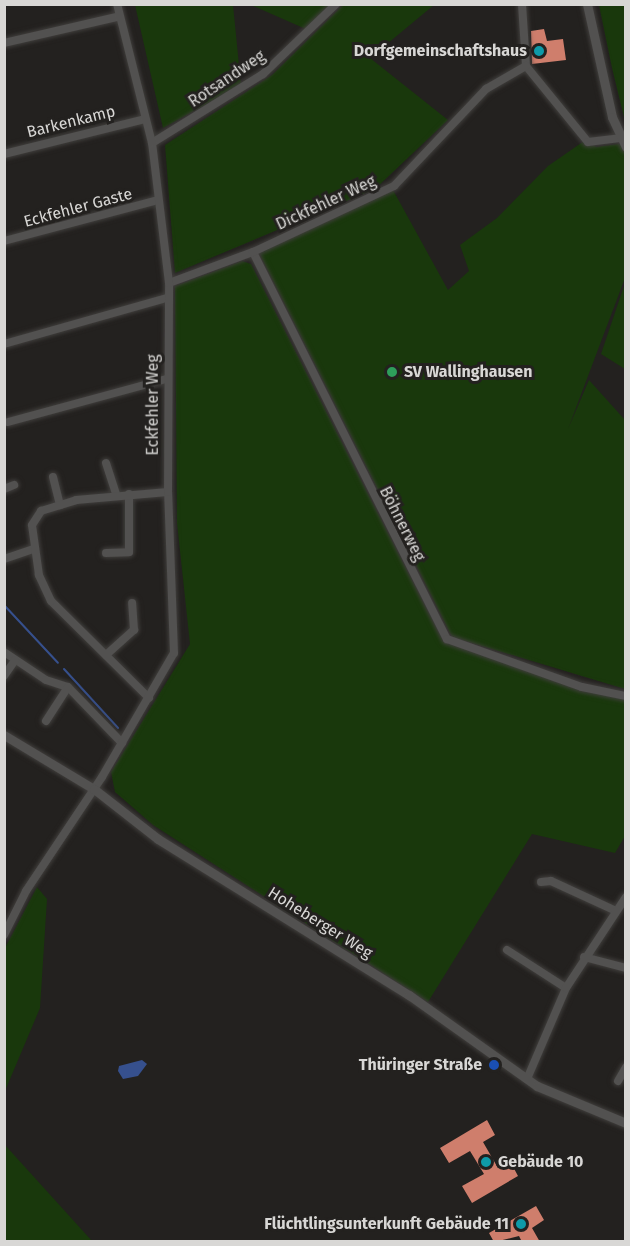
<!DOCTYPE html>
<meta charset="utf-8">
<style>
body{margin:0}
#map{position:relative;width:630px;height:1246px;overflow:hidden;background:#23211f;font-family:"Fira Sans",sans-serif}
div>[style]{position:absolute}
.green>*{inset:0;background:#19380c}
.water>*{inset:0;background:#36508d}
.stream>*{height:2px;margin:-1px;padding:0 1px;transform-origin:1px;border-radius:1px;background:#36508d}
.building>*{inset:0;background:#cf7e6c}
.roads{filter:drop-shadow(0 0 2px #403e3c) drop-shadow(0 0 2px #403e3c)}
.minor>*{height:8px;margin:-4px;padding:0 4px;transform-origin:4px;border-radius:4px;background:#525150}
.tertiary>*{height:9px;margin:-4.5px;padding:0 4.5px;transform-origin:4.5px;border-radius:4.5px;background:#525150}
.dots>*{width:16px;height:16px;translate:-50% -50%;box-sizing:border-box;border:3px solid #23211f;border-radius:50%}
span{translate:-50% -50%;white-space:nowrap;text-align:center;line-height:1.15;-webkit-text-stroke:6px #23211f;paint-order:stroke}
.poi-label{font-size:16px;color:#d8d7d5;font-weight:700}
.right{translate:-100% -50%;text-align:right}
.left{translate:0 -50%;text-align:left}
.street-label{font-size:16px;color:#d8d7d5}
.frame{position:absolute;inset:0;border:6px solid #d8d7d5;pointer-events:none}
</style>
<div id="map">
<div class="green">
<div style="clip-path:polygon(135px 5px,233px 5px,241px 85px,163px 128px)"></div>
<div style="clip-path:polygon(251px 5px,331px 5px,308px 30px)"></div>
<div style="clip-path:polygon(343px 5px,434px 5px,370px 58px,448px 120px,375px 189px,175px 273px,165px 145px,272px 75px)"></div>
<div style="clip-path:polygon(599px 5px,625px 5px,625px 121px,612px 68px)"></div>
<div style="clip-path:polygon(587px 139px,596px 147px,626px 143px,625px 278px,568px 429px,589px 380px,625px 420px,625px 689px,452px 637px,259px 253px,393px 190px,448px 290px,469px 271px,460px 245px,497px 218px,548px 166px)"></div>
<div style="clip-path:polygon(242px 261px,251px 264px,443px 641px,583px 690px,625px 699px,625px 836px,615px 853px,532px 834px,428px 1002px,153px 825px,115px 792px,111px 772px,190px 644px,177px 523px,175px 286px)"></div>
<div style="clip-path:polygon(625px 283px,625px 369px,601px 354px)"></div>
<div style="clip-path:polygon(37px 887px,47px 899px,40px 1008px,5px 1091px,5px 948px)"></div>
<div style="clip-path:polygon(5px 1145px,92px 1241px,5px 1241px)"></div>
</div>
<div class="water">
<div style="clip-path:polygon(142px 1060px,147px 1064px,138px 1076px,123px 1079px,118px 1071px,119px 1066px)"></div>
</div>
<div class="stream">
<div style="left:4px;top:605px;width:79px;rotate:47deg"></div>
<div style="left:64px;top:669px;width:80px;rotate:47.5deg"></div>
</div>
<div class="building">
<div style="clip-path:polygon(544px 29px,547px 41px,563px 39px,566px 60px,532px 64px,531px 31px)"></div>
<div style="clip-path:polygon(487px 1120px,495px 1135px,483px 1142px,498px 1168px,510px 1161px,518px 1176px,472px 1203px,462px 1186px,484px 1174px,470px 1151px,449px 1163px,440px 1148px)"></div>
<div style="clip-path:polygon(536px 1206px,544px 1220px,532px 1228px,540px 1242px,522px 1242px,519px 1236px,494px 1242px,489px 1233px)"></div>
</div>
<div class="roads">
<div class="minor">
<div style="left:522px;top:4px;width:62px;rotate:86.3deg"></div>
<div style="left:526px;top:66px;width:98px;rotate:50.8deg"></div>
<div style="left:588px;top:142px;width:32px;rotate:-7deg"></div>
<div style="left:4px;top:43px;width:116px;rotate:-13deg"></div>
<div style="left:152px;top:143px;width:131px;rotate:-31.9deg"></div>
<div style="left:263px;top:74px;width:101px;rotate:-43.8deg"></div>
<div style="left:4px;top:154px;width:145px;rotate:-13.9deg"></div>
<div style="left:4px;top:241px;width:159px;rotate:-14.9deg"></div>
<div style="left:253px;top:252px;width:433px;rotate:63.4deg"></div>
<div style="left:447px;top:639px;width:143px;rotate:19.6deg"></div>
<div style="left:582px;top:687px;width:45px;rotate:11.6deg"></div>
<div style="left:169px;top:283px;width:90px;rotate:-20.3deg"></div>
<div style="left:253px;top:252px;width:156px;rotate:-25.1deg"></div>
<div style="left:394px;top:186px;width:134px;rotate:-46.5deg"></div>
<div style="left:486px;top:89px;width:46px;rotate:-29.9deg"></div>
<div style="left:4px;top:344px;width:169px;rotate:-15.8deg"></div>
<div style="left:8px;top:422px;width:164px;rotate:-15.2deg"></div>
<div style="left:106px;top:463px;width:33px;rotate:72deg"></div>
<div style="left:53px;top:477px;width:29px;rotate:76deg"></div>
<div style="left:4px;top:489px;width:11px;rotate:-22deg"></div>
<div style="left:106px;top:553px;width:23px;rotate:-2deg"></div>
<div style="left:129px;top:552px;width:58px;rotate:-90deg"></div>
<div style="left:4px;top:559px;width:31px;rotate:-19deg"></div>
<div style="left:4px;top:652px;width:50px;rotate:33.7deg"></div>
<div style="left:46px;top:680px;width:23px;rotate:18deg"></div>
<div style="left:68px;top:687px;width:78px;rotate:46deg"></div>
<div style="left:106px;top:655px;width:38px;rotate:-42deg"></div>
<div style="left:134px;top:630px;width:27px;rotate:-94deg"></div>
<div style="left:4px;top:676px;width:19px;rotate:-55deg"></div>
<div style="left:149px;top:698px;width:138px;rotate:-135.3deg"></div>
<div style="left:51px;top:601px;width:29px;rotate:-115deg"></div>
<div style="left:39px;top:575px;width:50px;rotate:-98deg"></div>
<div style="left:32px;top:525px;width:17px;rotate:-57deg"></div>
<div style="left:41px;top:511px;width:37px;rotate:-17deg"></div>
<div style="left:76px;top:500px;width:92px;rotate:-5deg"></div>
<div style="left:46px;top:721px;width:40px;rotate:-57.1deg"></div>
<div style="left:541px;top:882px;width:10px;rotate:-6deg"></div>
<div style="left:551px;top:881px;width:69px;rotate:24.7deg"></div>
<div style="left:4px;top:935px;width:49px;rotate:-63.4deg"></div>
<div style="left:26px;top:891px;width:137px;rotate:-56.3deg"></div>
<div style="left:102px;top:777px;width:143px;rotate:-59.9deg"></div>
<div style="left:174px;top:653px;width:161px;rotate:-92.1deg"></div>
<div style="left:168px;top:492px;width:209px;rotate:-89.7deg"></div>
<div style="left:169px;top:283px;width:141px;rotate:-96.9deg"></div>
<div style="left:152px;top:143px;width:143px;rotate:-104.1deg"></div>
<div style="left:507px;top:950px;width:70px;rotate:32.8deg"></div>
<div style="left:584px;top:957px;width:43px;rotate:14.7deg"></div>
<div style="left:527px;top:1079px;width:99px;rotate:-66.8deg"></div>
<div style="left:566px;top:988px;width:109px;rotate:-56.6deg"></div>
<div style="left:618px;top:1081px;width:16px;rotate:-60deg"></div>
</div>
<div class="tertiary">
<div style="left:587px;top:4px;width:116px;rotate:77.5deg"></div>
<div style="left:612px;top:117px;width:33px;rotate:65deg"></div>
<div style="left:4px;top:735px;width:105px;rotate:31deg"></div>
<div style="left:94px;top:789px;width:81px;rotate:38deg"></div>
<div style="left:158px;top:839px;width:296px;rotate:31.9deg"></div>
<div style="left:409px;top:995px;width:157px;rotate:35.4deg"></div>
<div style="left:537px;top:1086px;width:96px;rotate:22.6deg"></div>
</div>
</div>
<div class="dots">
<div style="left:539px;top:51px;background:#0f9aa8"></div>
<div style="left:392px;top:372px;background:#2e9e5b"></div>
<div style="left:494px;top:1065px;background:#1a4fb4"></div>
<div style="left:486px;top:1162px;background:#0f9aa8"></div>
<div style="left:521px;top:1224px;background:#0f9aa8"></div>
</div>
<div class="poi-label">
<span class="right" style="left:527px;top:51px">Dorfgemeinschaftshaus</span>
<span class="left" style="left:404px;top:372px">SV Wallinghausen</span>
<span class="right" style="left:482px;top:1065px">Thüringer Straße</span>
<span class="left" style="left:498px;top:1162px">Gebäude 10</span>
<span class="right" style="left:509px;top:1224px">Flüchtlingsunterkunft Gebäude 11</span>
</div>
<div class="street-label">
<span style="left:227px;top:79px;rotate:-34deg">Rotsandweg</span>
<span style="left:71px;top:122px;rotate:-14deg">Barkenkamp</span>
<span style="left:326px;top:203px;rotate:-25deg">Dickfehler Weg</span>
<span style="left:78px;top:208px;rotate:-15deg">Eckfehler Gaste</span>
<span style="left:153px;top:405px;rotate:-90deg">Eckfehler Weg</span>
<span style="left:402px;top:524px;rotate:63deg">Böhnerweg</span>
<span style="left:320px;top:923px;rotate:32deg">Hoheberger Weg</span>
</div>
<div class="frame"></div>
</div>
